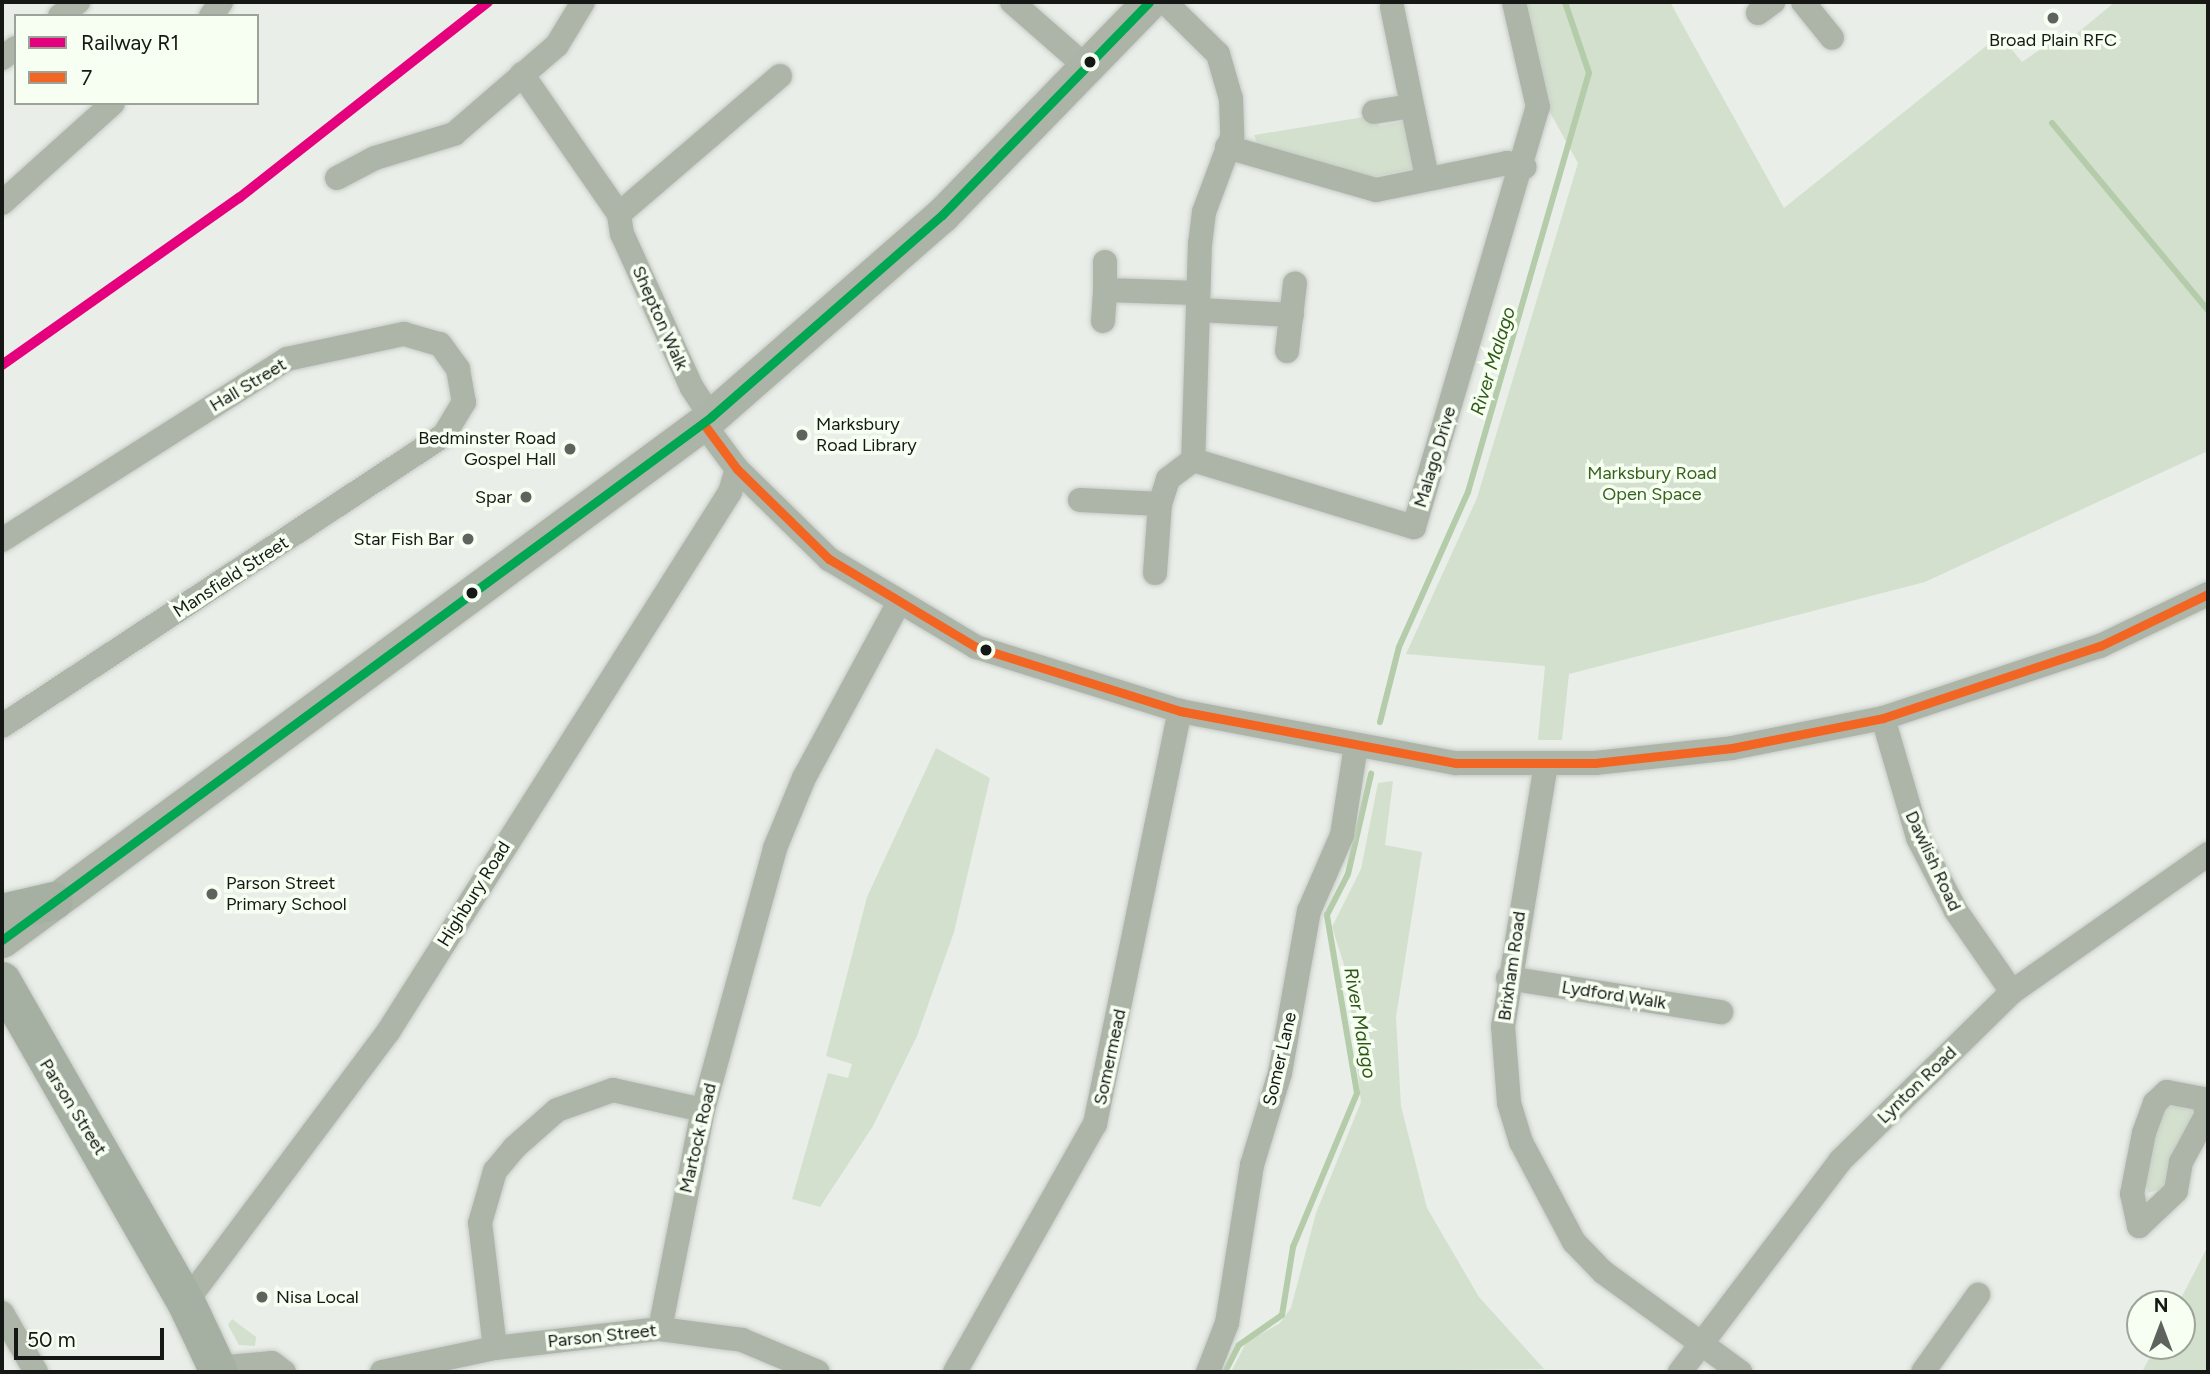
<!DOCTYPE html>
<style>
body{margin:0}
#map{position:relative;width:2210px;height:1374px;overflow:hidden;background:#e9eee8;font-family:Figtree,sans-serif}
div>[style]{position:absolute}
.green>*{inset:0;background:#d3e0cd}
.stream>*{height:6px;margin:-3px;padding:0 3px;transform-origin:3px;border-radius:3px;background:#b4cca9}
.roads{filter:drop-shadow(0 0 2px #c8cbc7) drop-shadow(0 0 2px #c8cbc7)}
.minor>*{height:24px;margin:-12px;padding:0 12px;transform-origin:12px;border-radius:12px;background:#adb5a9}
.secondary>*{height:35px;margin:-17.5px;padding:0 17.5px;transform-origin:17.5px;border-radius:17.5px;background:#acb3a7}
.trunk>*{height:38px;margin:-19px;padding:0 19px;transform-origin:19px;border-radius:19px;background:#a6b0a2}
.bus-1>*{height:9px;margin:-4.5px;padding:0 4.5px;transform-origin:4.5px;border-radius:4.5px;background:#f26522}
.bus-2>*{height:9px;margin:-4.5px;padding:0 4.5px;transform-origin:4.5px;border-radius:4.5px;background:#00a651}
.rail-1>*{height:10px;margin:-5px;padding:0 5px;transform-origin:5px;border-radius:5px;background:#e5007d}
.dots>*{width:19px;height:19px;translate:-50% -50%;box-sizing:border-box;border:4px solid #f6fff1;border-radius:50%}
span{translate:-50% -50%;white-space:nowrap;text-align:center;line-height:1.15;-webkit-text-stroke:7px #f6fff1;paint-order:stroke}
.poi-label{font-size:18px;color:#151814}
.left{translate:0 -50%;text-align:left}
.right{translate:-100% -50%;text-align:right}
.street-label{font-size:18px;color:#151814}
.park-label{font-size:18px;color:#38611f}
.water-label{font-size:19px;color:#2f5715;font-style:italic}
.frame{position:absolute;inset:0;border:4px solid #151814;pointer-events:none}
.legend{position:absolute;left:14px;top:14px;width:245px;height:91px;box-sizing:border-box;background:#f6fff1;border:2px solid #9ca399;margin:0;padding:9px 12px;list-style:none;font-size:21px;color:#151814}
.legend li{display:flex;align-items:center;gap:14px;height:35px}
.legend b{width:35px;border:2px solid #9ca399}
.north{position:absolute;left:2126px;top:1290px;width:70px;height:70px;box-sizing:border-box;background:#f6fff1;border:2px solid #9ca399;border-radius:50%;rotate:0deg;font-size:19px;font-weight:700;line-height:28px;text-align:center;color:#151814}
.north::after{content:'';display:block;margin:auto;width:24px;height:32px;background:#5f635e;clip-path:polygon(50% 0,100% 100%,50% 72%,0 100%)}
.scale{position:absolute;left:14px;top:1328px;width:150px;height:32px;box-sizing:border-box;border:4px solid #151814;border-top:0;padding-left:9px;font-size:21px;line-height:24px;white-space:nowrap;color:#151814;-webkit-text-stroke:5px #f6fff1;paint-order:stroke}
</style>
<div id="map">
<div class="green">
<div style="clip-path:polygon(1522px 2px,1670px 2px,1784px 208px,2000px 35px,2022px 62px,2064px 33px,2070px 39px,2115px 2px,2208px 2px,2208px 451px,1925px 582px,1569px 674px,1562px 740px,1538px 740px,1545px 666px,1406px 654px,1477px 498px,1578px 163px,1547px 107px)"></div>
<div style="clip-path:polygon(1376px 115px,1379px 126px,1406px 121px,1417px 168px,1369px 178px,1258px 145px,1254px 135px)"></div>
<div style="clip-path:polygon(936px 748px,990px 778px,954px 932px,917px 1036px,873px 1126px,820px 1207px,792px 1199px,828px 1073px,848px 1078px,852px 1064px,826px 1056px,867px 897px)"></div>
<div style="clip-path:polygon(1393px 781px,1385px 845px,1422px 852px,1396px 1017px,1401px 1106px,1427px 1208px,1479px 1297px,1544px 1369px,1231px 1372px,1247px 1341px,1279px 1324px,1291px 1308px,1316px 1213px,1361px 1102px,1347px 974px,1332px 927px,1361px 869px,1378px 783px)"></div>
<div style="clip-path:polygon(2185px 1101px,2196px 1112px,2168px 1187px,2148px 1193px,2145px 1178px,2163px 1109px)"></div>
<div style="clip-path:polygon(2208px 1246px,2208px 1372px,2142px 1372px,2156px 1346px,2182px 1346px,2178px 1304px)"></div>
<div style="clip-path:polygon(232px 1319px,256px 1337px,255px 1346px,239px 1345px,228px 1325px)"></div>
</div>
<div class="stream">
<div style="left:2052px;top:123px;width:244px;rotate:50.2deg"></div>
<div style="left:1380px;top:722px;width:77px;rotate:-75.8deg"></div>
<div style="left:1399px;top:647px;width:170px;rotate:-66deg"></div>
<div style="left:1468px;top:492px;width:436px;rotate:-73.9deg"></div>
<div style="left:1589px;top:73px;width:75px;rotate:-108.7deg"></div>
<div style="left:1225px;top:1372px;width:30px;rotate:-63deg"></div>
<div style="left:1239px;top:1345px;width:52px;rotate:-34.9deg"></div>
<div style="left:1282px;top:1315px;width:69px;rotate:-80.8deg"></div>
<div style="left:1293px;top:1247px;width:167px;rotate:-67.4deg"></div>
<div style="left:1357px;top:1093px;width:181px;rotate:-99.6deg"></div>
<div style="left:1327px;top:915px;width:46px;rotate:-62.9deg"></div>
<div style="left:1348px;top:874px;width:103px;rotate:-77deg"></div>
</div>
<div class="roads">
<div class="minor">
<div style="left:1012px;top:2px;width:96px;rotate:41.2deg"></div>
<div style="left:1165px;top:2px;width:74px;rotate:44.5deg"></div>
<div style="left:1218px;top:54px;width:47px;rotate:73.9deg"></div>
<div style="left:1231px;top:99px;width:38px;rotate:88deg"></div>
<div style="left:1232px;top:137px;width:80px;rotate:110.5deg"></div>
<div style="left:1204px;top:212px;width:31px;rotate:97deg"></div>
<div style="left:1200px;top:243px;width:217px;rotate:91.8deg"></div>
<div style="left:1803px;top:2px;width:46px;rotate:51.1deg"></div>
<div style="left:1392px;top:7px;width:175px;rotate:78.4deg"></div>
<div style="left:1758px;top:13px;width:19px;rotate:-36deg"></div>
<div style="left:60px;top:16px;width:23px;rotate:-38deg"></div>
<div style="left:211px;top:16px;width:17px;rotate:-54deg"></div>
<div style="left:2px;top:58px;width:17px;rotate:-36deg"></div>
<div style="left:522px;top:74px;width:170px;rotate:55.3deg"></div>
<div style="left:1374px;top:112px;width:37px;rotate:-9deg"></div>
<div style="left:1227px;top:147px;width:155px;rotate:16.1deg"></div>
<div style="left:1376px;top:190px;width:134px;rotate:-11.6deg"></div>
<div style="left:1507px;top:163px;width:18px;rotate:13deg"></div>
<div style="left:337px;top:178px;width:43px;rotate:-27.8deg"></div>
<div style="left:375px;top:158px;width:83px;rotate:-16.9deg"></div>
<div style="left:454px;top:134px;width:136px;rotate:-40.8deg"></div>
<div style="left:557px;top:45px;width:50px;rotate:-58.8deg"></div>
<div style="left:2px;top:203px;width:149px;rotate:-42deg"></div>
<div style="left:1105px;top:262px;width:28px;rotate:90deg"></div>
<div style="left:1105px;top:290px;width:92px;rotate:1.9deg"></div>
<div style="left:1199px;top:310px;width:93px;rotate:3.1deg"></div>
<div style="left:1103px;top:321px;width:31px;rotate:-86deg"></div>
<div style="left:1287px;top:351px;width:68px;rotate:-83.3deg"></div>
<div style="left:711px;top:417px;width:35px;rotate:-123deg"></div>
<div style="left:692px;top:388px;width:169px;rotate:-114.4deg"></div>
<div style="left:622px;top:234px;width:20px;rotate:-99deg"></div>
<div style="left:619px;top:214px;width:212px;rotate:-40.6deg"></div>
<div style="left:703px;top:423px;width:57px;rotate:53.5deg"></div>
<div style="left:737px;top:469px;width:129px;rotate:44.4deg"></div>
<div style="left:829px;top:559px;width:171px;rotate:30.9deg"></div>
<div style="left:976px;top:647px;width:214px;rotate:17.4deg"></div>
<div style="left:1180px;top:711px;width:281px;rotate:10.7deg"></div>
<div style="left:1456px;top:763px;width:139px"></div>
<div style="left:1595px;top:763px;width:138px;rotate:-6.2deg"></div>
<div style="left:1732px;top:748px;width:154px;rotate:-11.2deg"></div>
<div style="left:1883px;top:718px;width:229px;rotate:-18.4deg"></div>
<div style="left:2100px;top:646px;width:120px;rotate:-25.7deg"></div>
<div style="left:1080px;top:500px;width:80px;rotate:2.9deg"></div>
<div style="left:1160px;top:504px;width:26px;rotate:-72deg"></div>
<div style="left:1168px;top:479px;width:31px;rotate:-37deg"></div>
<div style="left:1193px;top:460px;width:231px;rotate:16.9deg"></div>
<div style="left:1414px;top:527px;width:438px;rotate:-73.6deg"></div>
<div style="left:1538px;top:107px;width:108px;rotate:-102.9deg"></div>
<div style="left:2px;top:540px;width:338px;rotate:-32.4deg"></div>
<div style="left:287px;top:359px;width:120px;rotate:-12.1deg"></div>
<div style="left:404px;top:334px;width:37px;rotate:16deg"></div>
<div style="left:440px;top:344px;width:31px;rotate:54deg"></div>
<div style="left:458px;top:369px;width:34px;rotate:80deg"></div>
<div style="left:464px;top:402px;width:39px;rotate:121deg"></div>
<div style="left:444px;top:435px;width:529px;rotate:146.64deg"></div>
<div style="left:1155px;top:573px;width:69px;rotate:-85.9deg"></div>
<div style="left:1883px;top:718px;width:125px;rotate:73.7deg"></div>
<div style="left:1918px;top:838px;width:82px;rotate:62.5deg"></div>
<div style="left:1956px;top:911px;width:98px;rotate:55.3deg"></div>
<div style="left:1546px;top:764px;width:266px;rotate:99.3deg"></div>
<div style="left:1503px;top:1026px;width:77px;rotate:85.5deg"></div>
<div style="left:1509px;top:1103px;width:41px;rotate:72.9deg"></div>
<div style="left:1521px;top:1142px;width:113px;rotate:62.1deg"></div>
<div style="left:1574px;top:1242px;width:42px;rotate:46deg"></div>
<div style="left:1603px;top:1272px;width:170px;rotate:36.1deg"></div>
<div style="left:1508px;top:978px;width:216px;rotate:9.1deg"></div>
<div style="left:2167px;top:1092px;width:37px;rotate:11deg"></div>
<div style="left:2203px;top:1099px;width:16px;rotate:75deg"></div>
<div style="left:2207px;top:1114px;width:55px;rotate:118.4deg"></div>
<div style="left:2181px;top:1162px;width:29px;rotate:100deg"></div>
<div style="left:2176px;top:1191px;width:51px;rotate:136.6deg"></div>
<div style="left:2139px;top:1226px;width:33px;rotate:-102deg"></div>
<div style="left:2132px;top:1194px;width:62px;rotate:-78.9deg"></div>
<div style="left:2144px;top:1133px;width:32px;rotate:-70deg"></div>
<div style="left:2155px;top:1103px;width:16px;rotate:-43deg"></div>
<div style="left:186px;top:1302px;width:337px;rotate:-53.2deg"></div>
<div style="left:388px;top:1032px;width:639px;rotate:-57.65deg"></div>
<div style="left:730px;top:492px;width:24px;rotate:-73deg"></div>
<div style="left:2px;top:1313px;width:68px;rotate:60deg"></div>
<div style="left:660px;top:1329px;width:223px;rotate:-78.9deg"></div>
<div style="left:703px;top:1110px;width:272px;rotate:-74.6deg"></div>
<div style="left:775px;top:848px;width:76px;rotate:-67.5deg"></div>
<div style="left:804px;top:778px;width:198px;rotate:-61.6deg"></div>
<div style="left:495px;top:1348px;width:126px;rotate:-96.8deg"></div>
<div style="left:480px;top:1223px;width:54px;rotate:-73.9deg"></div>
<div style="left:495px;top:1171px;width:30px;rotate:-50deg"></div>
<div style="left:514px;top:1148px;width:57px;rotate:-41.5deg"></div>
<div style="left:557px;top:1110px;width:59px;rotate:-19.7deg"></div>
<div style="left:613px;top:1090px;width:92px;rotate:12.5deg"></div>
<div style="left:217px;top:1368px;width:55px;rotate:-5.2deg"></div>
<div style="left:272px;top:1363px;width:15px;rotate:37deg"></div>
<div style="left:382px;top:1372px;width:116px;rotate:-12deg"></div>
<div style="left:495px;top:1348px;width:166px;rotate:-6.6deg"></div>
<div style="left:660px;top:1329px;width:83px;rotate:7.6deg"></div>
<div style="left:742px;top:1340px;width:82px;rotate:22.8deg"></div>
<div style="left:955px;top:1372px;width:285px;rotate:-60.6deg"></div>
<div style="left:1095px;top:1124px;width:422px;rotate:-78.4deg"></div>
<div style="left:1208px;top:1372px;width:53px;rotate:-68.8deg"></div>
<div style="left:1227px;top:1323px;width:160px;rotate:-81deg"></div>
<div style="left:1252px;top:1165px;width:96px;rotate:-73.1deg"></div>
<div style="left:1280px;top:1073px;width:165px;rotate:-79.9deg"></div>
<div style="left:1309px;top:911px;width:83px;rotate:-66.5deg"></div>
<div style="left:1342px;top:835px;width:90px;rotate:-81.1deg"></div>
<div style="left:1680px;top:1372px;width:265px;rotate:-52.8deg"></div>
<div style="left:1840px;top:1161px;width:241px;rotate:-44.5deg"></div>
<div style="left:2012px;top:992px;width:240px;rotate:-35.1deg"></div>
<div style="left:1923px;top:1372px;width:95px;rotate:-54.5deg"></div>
</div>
<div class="secondary">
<div style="left:2px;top:940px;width:881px;rotate:-36.41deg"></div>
<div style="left:711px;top:417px;width:307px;rotate:-41.2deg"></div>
<div style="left:942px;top:215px;width:297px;rotate:-45.8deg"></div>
</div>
<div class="trunk">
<div style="left:2px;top:913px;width:53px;rotate:-13deg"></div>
<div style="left:2px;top:981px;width:370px;rotate:60.2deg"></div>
<div style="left:186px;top:1302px;width:77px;rotate:64.8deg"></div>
</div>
</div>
<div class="bus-1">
<div style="left:703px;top:423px;width:57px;rotate:53.5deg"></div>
<div style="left:737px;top:469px;width:129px;rotate:44.4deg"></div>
<div style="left:829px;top:559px;width:171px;rotate:30.9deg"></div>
<div style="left:976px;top:647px;width:214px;rotate:17.4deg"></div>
<div style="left:1180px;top:711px;width:281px;rotate:10.7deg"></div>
<div style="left:1456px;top:763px;width:139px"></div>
<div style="left:1595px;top:763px;width:138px;rotate:-6.2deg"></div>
<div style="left:1732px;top:748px;width:154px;rotate:-11.2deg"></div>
<div style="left:1883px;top:718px;width:229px;rotate:-18.4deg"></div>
<div style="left:2100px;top:646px;width:120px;rotate:-25.7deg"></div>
</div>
<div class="bus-2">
<div style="left:2px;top:940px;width:881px;rotate:-36.41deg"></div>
<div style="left:711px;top:417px;width:307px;rotate:-41.2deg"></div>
<div style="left:942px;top:215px;width:297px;rotate:-45.8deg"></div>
</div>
<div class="rail-1">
<div style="left:2px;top:365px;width:290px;rotate:-35.2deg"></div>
<div style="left:239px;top:198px;width:317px;rotate:-38.2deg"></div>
</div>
<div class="dots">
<div style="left:2053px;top:18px;background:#5f635e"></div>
<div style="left:1090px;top:62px;background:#151814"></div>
<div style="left:802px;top:435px;background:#5f635e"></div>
<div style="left:570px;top:449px;background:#5f635e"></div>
<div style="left:526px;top:497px;background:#5f635e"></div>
<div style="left:468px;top:539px;background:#5f635e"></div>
<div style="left:472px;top:593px;background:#151814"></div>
<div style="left:986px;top:650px;background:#151814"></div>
<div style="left:212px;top:894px;background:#5f635e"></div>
<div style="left:262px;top:1297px;background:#5f635e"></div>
</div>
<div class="poi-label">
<span style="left:2053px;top:40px">Broad Plain RFC</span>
<span class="left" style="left:816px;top:435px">Marksbury<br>Road Library</span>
<span class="right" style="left:556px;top:449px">Bedminster Road<br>Gospel Hall</span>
<span class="right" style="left:512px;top:497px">Spar</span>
<span class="right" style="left:454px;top:539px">Star Fish Bar</span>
<span class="left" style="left:226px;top:894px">Parson Street<br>Primary School</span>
<span class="left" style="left:276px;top:1297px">Nisa Local</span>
</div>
<div class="street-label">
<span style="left:660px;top:318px;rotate:66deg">Shepton Walk</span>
<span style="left:248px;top:385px;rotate:-31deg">Hall Street</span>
<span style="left:1435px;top:457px;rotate:-73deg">Malago Drive</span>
<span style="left:231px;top:577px;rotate:-33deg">Mansfield Street</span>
<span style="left:1933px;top:861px;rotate:65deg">Dawlish Road</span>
<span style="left:474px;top:894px;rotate:-58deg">Highbury Road</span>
<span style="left:1512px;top:966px;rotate:-82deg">Brixham Road</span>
<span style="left:1614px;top:995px;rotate:9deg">Lydford Walk</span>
<span style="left:1110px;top:1057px;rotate:-78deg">Somermead</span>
<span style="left:1280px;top:1059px;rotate:-77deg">Somer Lane</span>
<span style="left:1917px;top:1085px;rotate:-44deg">Lynton Road</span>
<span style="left:73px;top:1107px;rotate:58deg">Parson Street</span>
<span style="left:698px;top:1138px;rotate:-77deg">Martock Road</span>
<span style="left:602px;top:1336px;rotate:-6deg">Parson Street</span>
</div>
<div class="park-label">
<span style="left:1652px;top:484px">Marksbury Road<br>Open Space</span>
</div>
<div class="water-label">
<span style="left:1493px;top:361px;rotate:-73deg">River Malago</span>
<span style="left:1360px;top:1023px;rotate:80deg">River Malago</span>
</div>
<div class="frame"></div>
<ul class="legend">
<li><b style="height:9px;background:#e5007d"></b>Railway R1</li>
<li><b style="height:9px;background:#f26522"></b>7</li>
</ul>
<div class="north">N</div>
<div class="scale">50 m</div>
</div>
